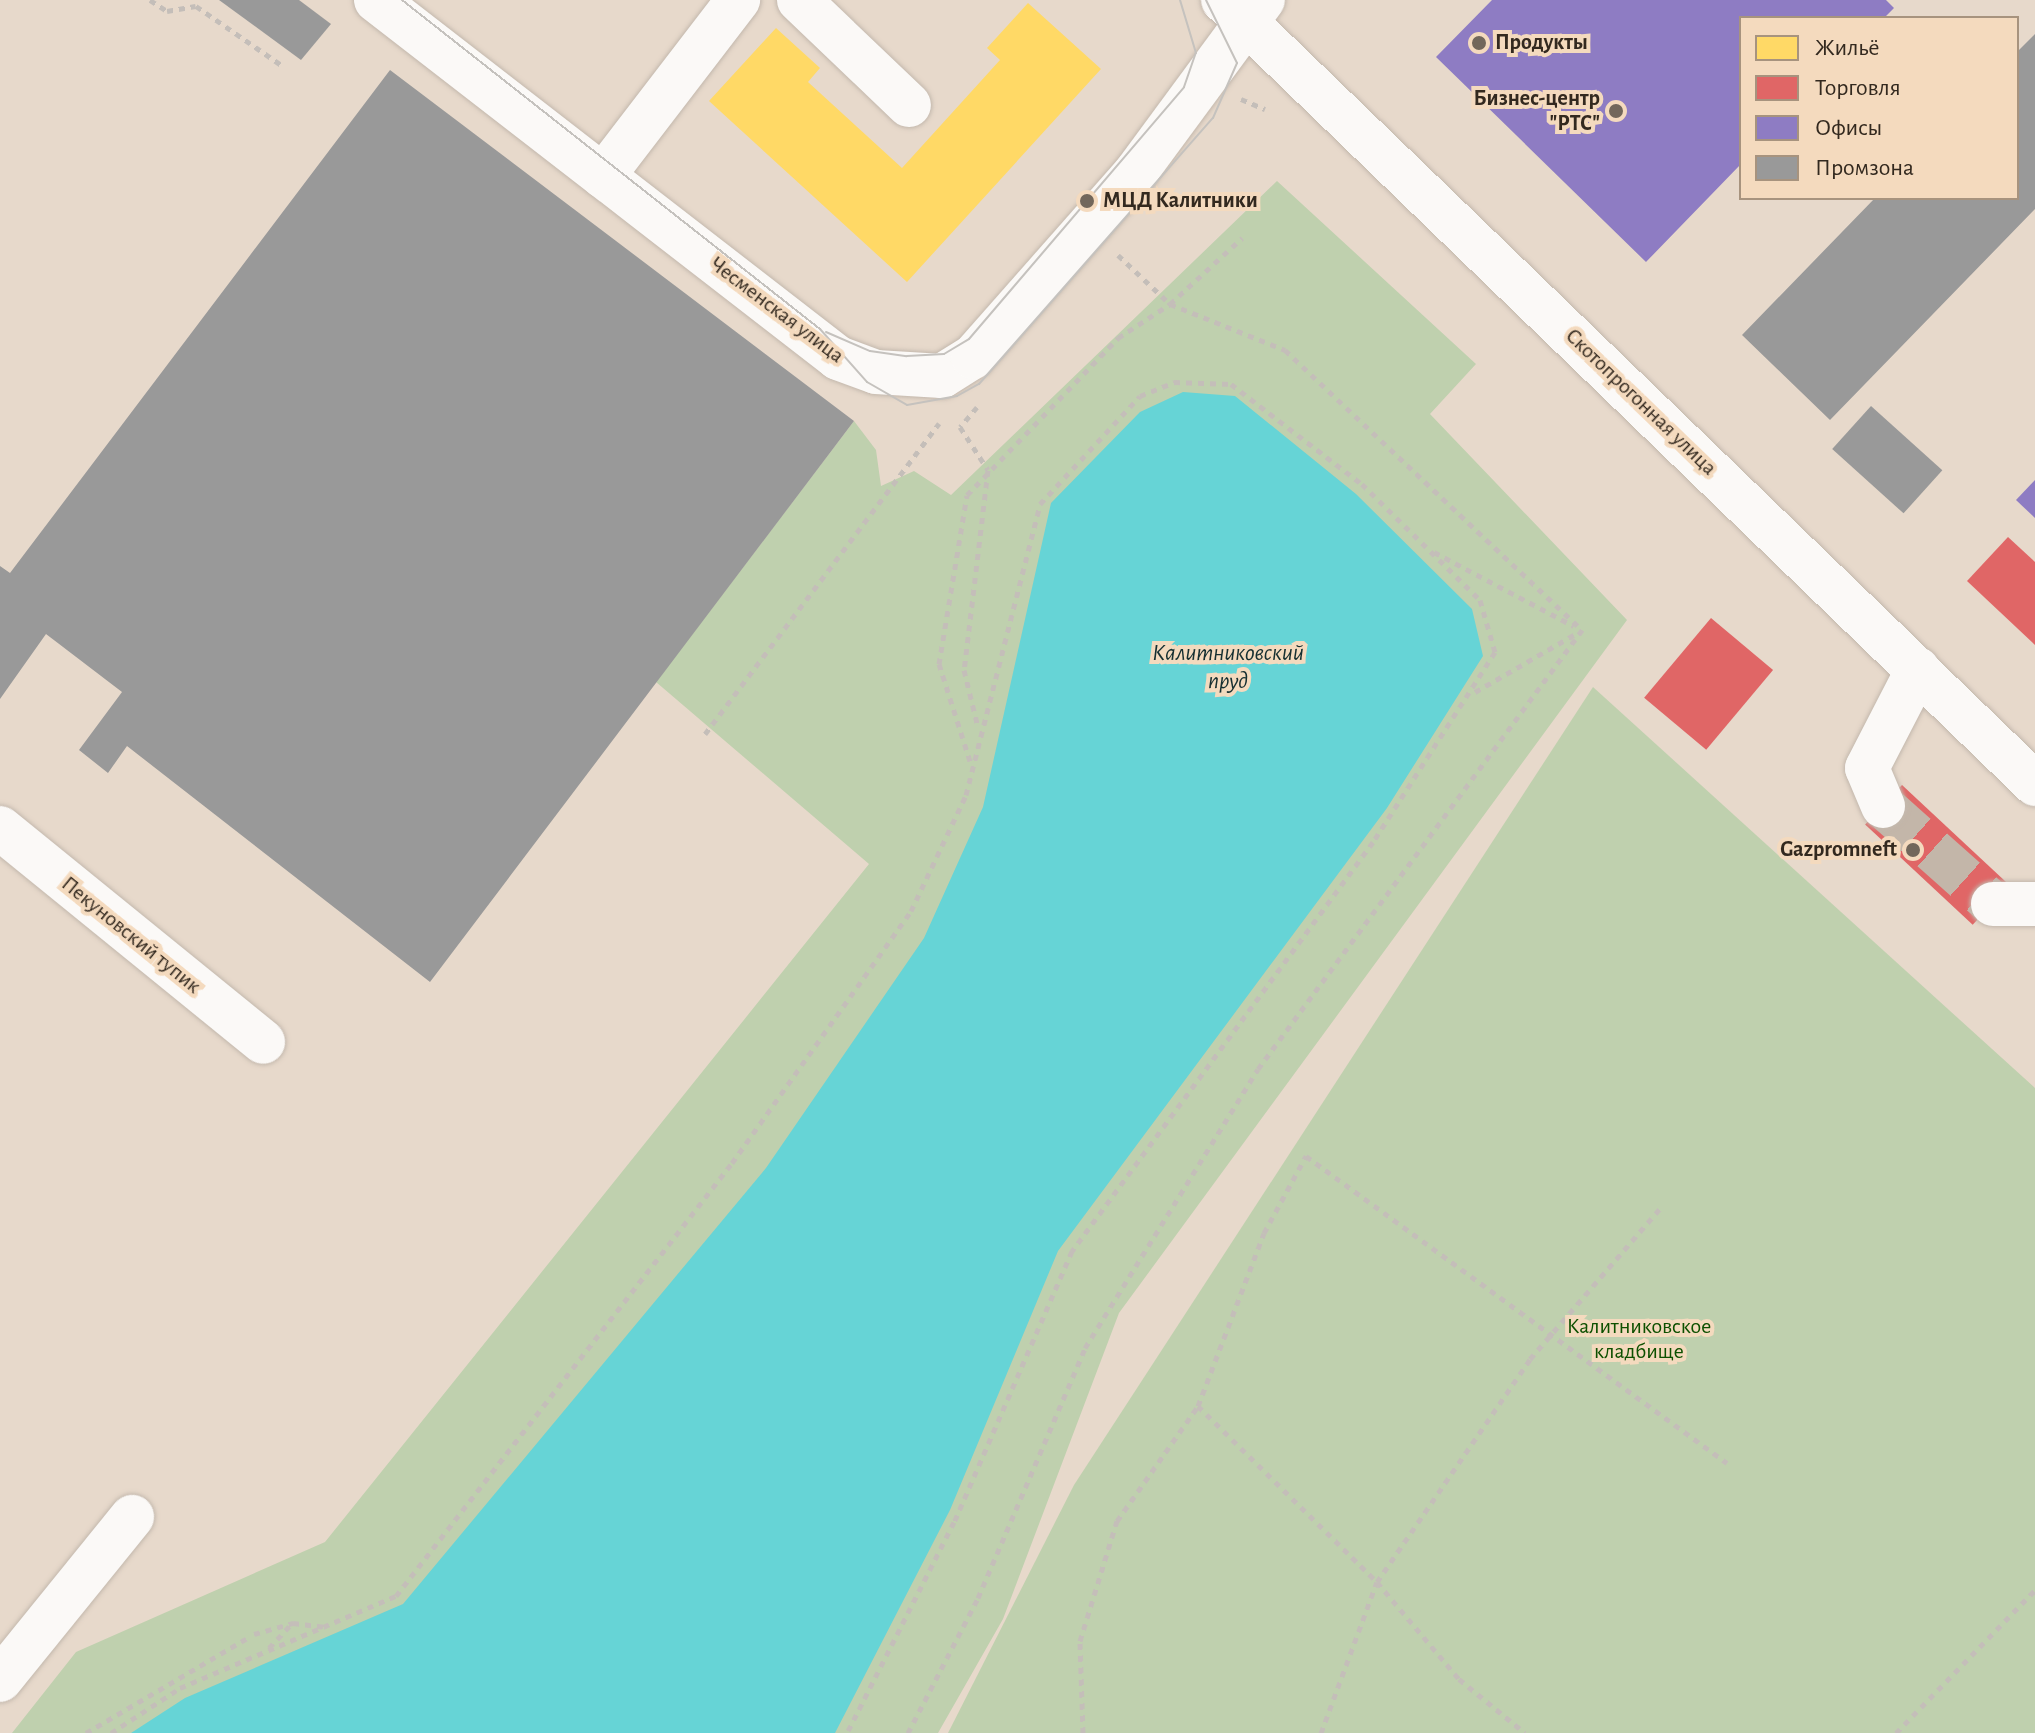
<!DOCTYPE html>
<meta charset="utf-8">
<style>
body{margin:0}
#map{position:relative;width:2035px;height:1733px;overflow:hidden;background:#e7d9cb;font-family:"Alegreya Sans",sans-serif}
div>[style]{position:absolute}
.green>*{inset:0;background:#bfd0ae}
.water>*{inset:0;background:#66d4d6}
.homes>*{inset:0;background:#ffd966}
.shops>*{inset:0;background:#e06666;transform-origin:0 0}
.offices>*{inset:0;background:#8e7cc3}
.industry>*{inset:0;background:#999;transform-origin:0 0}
.minor-tunnel>*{height:44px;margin-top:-22px;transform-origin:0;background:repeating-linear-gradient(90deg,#c3b6a9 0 44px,transparent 0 66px)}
.path>*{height:5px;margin-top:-2.5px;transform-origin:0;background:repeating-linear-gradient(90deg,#c4beb9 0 6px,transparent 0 12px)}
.roads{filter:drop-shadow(0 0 2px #c3b8ad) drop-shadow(0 0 2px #c3b8ad)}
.minor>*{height:44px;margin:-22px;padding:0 22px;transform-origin:22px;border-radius:22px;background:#fbf9f7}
.tram>*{height:2px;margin:-1px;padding:0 1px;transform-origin:1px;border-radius:1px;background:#c5c2be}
.dots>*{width:22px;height:22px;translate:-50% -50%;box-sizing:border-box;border:4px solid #f4dabe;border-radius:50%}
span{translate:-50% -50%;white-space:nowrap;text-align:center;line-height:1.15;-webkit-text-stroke:8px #f4dabe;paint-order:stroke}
.poi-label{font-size:22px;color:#33291f;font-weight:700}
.left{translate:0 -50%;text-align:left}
.right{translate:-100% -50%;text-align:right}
.street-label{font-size:22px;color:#33291f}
.park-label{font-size:22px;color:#0d5000}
.water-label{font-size:24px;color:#162f31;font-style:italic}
.legend{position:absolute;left:1739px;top:16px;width:280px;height:184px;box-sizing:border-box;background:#f4dabe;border:2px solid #a7937e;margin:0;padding:10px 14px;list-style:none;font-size:24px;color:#33291f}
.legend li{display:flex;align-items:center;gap:16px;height:40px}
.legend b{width:40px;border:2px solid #a7937e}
</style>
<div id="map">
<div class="green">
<div style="clip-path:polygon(1277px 181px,1476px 364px,1430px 414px,1627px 620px,1119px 1313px,1003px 1619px,938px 1733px,12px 1733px,76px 1652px,325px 1542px,869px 864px,656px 682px,854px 421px,876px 450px,881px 486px,914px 471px,951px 495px)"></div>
<div style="clip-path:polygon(1593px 687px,2035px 1088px,2035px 1733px,948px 1733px,1074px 1485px)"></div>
</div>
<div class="water">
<div style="clip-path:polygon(1183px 392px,1235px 396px,1356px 494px,1472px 609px,1483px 656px,1387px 808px,1058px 1251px,950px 1510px,835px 1733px,131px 1733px,185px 1698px,403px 1604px,766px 1168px,924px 938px,983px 807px,1051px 503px,1140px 412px)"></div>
</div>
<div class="homes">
<div style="clip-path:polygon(1028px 3px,1101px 69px,907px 282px,709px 101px,776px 28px,820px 68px,808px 82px,902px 168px,1000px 60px,987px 48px)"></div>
</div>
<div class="shops">
<div style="clip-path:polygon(2008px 537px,2035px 562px,2035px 645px,1967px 581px)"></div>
<div style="left:1711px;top:618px;width:81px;height:104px;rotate:40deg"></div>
<div style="left:1902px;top:785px;width:147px;height:54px;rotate:43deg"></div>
</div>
<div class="offices">
<div style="clip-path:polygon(1492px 0,1886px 0,1894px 8px,1884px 18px,1741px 18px,1741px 164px,1646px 262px,1436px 57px)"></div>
<div style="clip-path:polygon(2035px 480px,2035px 518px,2016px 500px)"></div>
</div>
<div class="industry">
<div style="clip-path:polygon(219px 0,299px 0,331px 24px,301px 60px)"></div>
<div style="clip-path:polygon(2035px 34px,2035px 209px,1830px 420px,1742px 335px,1875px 198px,2017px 198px,2017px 52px)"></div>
<div style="clip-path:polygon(390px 70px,854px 421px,430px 982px,127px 746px,108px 773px,79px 750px,122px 692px,46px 634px,0 699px,0 566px,10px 573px)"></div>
<div style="left:1871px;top:406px;width:96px;height:58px;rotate:42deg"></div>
</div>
<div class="minor-tunnel">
<div style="left:1883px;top:806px;width:147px;rotate:41.7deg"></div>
</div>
<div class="path">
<div style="left:150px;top:0;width:20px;rotate:33deg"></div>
<div style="left:167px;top:11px;width:29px;rotate:-10deg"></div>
<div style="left:196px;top:6px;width:107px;rotate:34.7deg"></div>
<div style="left:1241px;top:99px;width:26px;rotate:23deg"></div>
<div style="left:1118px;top:255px;width:71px;rotate:43.3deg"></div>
<div style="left:1170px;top:304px;width:98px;rotate:-42.5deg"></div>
<div style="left:977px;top:407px;width:26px;rotate:130deg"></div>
<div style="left:960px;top:427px;width:51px;rotate:56.9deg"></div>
<div style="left:988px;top:470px;width:201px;rotate:96.8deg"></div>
<div style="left:964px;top:670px;width:59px;rotate:76.2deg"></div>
<div style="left:1434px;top:552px;width:158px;rotate:27.9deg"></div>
<div style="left:1475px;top:692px;width:118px;rotate:-30deg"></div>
<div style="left:705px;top:734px;width:389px;rotate:-53deg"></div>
<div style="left:970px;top:761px;width:102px;rotate:-107.7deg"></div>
<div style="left:939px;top:664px;width:171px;rotate:-80.6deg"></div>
<div style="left:967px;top:495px;width:218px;rotate:-46.1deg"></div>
<div style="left:1118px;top:338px;width:62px;rotate:-33.2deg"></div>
<div style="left:1170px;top:304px;width:124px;rotate:21.8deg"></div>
<div style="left:1285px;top:350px;width:408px;rotate:43.3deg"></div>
<div style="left:1198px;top:1406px;width:251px;rotate:44.5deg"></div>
<div style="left:1377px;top:1582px;width:127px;rotate:49.8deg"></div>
<div style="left:1459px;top:1679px;width:85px;rotate:39.3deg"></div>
<div style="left:254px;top:1634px;width:41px;rotate:-15.8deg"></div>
<div style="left:293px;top:1623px;width:33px;rotate:7deg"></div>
<div style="left:269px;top:1648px;width:34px;rotate:-47deg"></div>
<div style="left:86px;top:1733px;width:189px;rotate:-30.5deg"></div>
<div style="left:111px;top:1733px;width:82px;rotate:-33.1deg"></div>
<div style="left:180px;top:1688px;width:235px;rotate:-23.1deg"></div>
<div style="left:396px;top:1596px;width:548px;rotate:-52.19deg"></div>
<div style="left:732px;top:1163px;width:309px;rotate:-54.6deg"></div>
<div style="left:911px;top:911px;width:128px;rotate:-64.6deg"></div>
<div style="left:966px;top:795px;width:300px;rotate:-75.7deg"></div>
<div style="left:1040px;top:504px;width:147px;rotate:-47.2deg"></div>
<div style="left:1140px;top:396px;width:37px;rotate:-22deg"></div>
<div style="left:1174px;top:382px;width:57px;rotate:2deg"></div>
<div style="left:1231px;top:384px;width:165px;rotate:37.4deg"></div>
<div style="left:1362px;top:484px;width:165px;rotate:44.5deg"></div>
<div style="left:1480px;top:600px;width:54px;rotate:73.9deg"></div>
<div style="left:1495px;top:652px;width:226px;rotate:122.7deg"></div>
<div style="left:1373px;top:842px;width:508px;rotate:126.35deg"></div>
<div style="left:1072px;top:1251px;width:296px;rotate:113.5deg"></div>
<div style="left:954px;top:1522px;width:237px;rotate:116.9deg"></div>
<div style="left:908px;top:1733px;width:152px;rotate:-62.6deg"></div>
<div style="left:978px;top:1598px;width:272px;rotate:-66.8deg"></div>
<div style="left:1085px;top:1348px;width:328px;rotate:-58.2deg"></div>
<div style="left:1258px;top:1069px;width:546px;rotate:-53.57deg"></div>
<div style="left:1083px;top:1733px;width:92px;rotate:-91.9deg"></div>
<div style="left:1080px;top:1641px;width:126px;rotate:-72.9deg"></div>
<div style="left:1117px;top:1521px;width:141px;rotate:-54.8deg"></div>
<div style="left:1198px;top:1406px;width:185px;rotate:-69.1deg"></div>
<div style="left:1264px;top:1233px;width:88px;rotate:-61.4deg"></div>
<div style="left:1306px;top:1156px;width:521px;rotate:36.1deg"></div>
<div style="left:1321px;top:1733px;width:161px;rotate:-69.7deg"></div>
<div style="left:1377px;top:1582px;width:270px;rotate:-55.5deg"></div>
<div style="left:1530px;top:1359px;width:203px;rotate:-49.2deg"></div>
<div style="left:1896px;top:1733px;width:199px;rotate:-45.8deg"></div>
</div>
<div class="roads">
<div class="minor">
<div style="left:376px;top:0;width:584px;rotate:37.77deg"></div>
<div style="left:838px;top:358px;width:40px;rotate:20.2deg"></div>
<div style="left:876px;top:372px;width:66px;rotate:3.5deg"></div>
<div style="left:942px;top:376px;width:36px;rotate:-32deg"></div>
<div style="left:973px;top:357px;width:247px;rotate:-48.6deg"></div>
<div style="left:1136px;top:172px;width:214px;rotate:-53.6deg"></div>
<div style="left:799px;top:0;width:152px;rotate:43.7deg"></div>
<div style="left:1223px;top:0;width:1129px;rotate:43.99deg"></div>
<div style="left:603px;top:176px;width:222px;rotate:-52.5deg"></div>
<div style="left:1883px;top:806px;width:41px;rotate:-112.8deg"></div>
<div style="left:1867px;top:768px;width:111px;rotate:-62.7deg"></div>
<div style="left:0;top:828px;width:339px;rotate:39.1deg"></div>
<div style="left:1993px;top:904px;width:42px"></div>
<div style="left:0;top:1680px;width:210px;rotate:-51deg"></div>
</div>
</div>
<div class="tram">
<div style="left:402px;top:0;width:532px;rotate:38.21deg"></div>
<div style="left:820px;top:329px;width:71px;rotate:48.4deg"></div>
<div style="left:867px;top:382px;width:46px;rotate:29.9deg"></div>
<div style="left:907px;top:405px;width:51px;rotate:-10.2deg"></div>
<div style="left:957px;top:396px;width:25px;rotate:-29deg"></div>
<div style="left:979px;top:384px;width:354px;rotate:-48.7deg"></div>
<div style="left:1213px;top:118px;width:60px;rotate:-66.4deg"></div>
<div style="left:1237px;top:63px;width:70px;rotate:-116.2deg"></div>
<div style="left:826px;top:332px;width:48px;rotate:23.4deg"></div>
<div style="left:870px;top:351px;width:37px;rotate:8deg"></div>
<div style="left:907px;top:356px;width:37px;rotate:-3deg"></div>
<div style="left:944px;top:354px;width:29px;rotate:-31deg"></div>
<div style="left:969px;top:339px;width:331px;rotate:-49.5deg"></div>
<div style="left:1184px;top:87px;width:36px;rotate:-71deg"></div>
<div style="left:1196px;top:53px;width:55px;rotate:-106.8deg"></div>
</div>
<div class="dots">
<div style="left:1479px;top:43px;background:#72675b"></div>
<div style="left:1616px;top:111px;background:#72675b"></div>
<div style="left:1087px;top:201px;background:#72675b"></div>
<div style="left:1913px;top:850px;background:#72675b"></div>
</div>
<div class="poi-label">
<span class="left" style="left:1495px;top:43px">Продукты</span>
<span class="right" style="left:1600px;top:111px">Бизнес-центр<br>"РТС"</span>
<span class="left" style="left:1103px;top:201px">МЦД Калитники</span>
<span class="right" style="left:1897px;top:850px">Gazpromneft</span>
</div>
<div class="street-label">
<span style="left:777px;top:310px;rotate:37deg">Чесменская улица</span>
<span style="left:1641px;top:402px;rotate:44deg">Скотопрогонная улица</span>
<span style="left:131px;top:935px;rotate:39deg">Пекуновский тупик</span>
</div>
<div class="park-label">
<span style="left:1639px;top:1339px">Калитниковское<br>кладбище</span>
</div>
<div class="water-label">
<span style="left:1228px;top:668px">Калитниковский<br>пруд</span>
</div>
<ul class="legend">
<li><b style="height:22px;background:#ffd966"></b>Жильё</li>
<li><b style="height:22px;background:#e06666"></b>Торговля</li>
<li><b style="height:22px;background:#8e7cc3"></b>Офисы</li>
<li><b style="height:22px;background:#999"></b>Промзона</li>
</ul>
</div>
